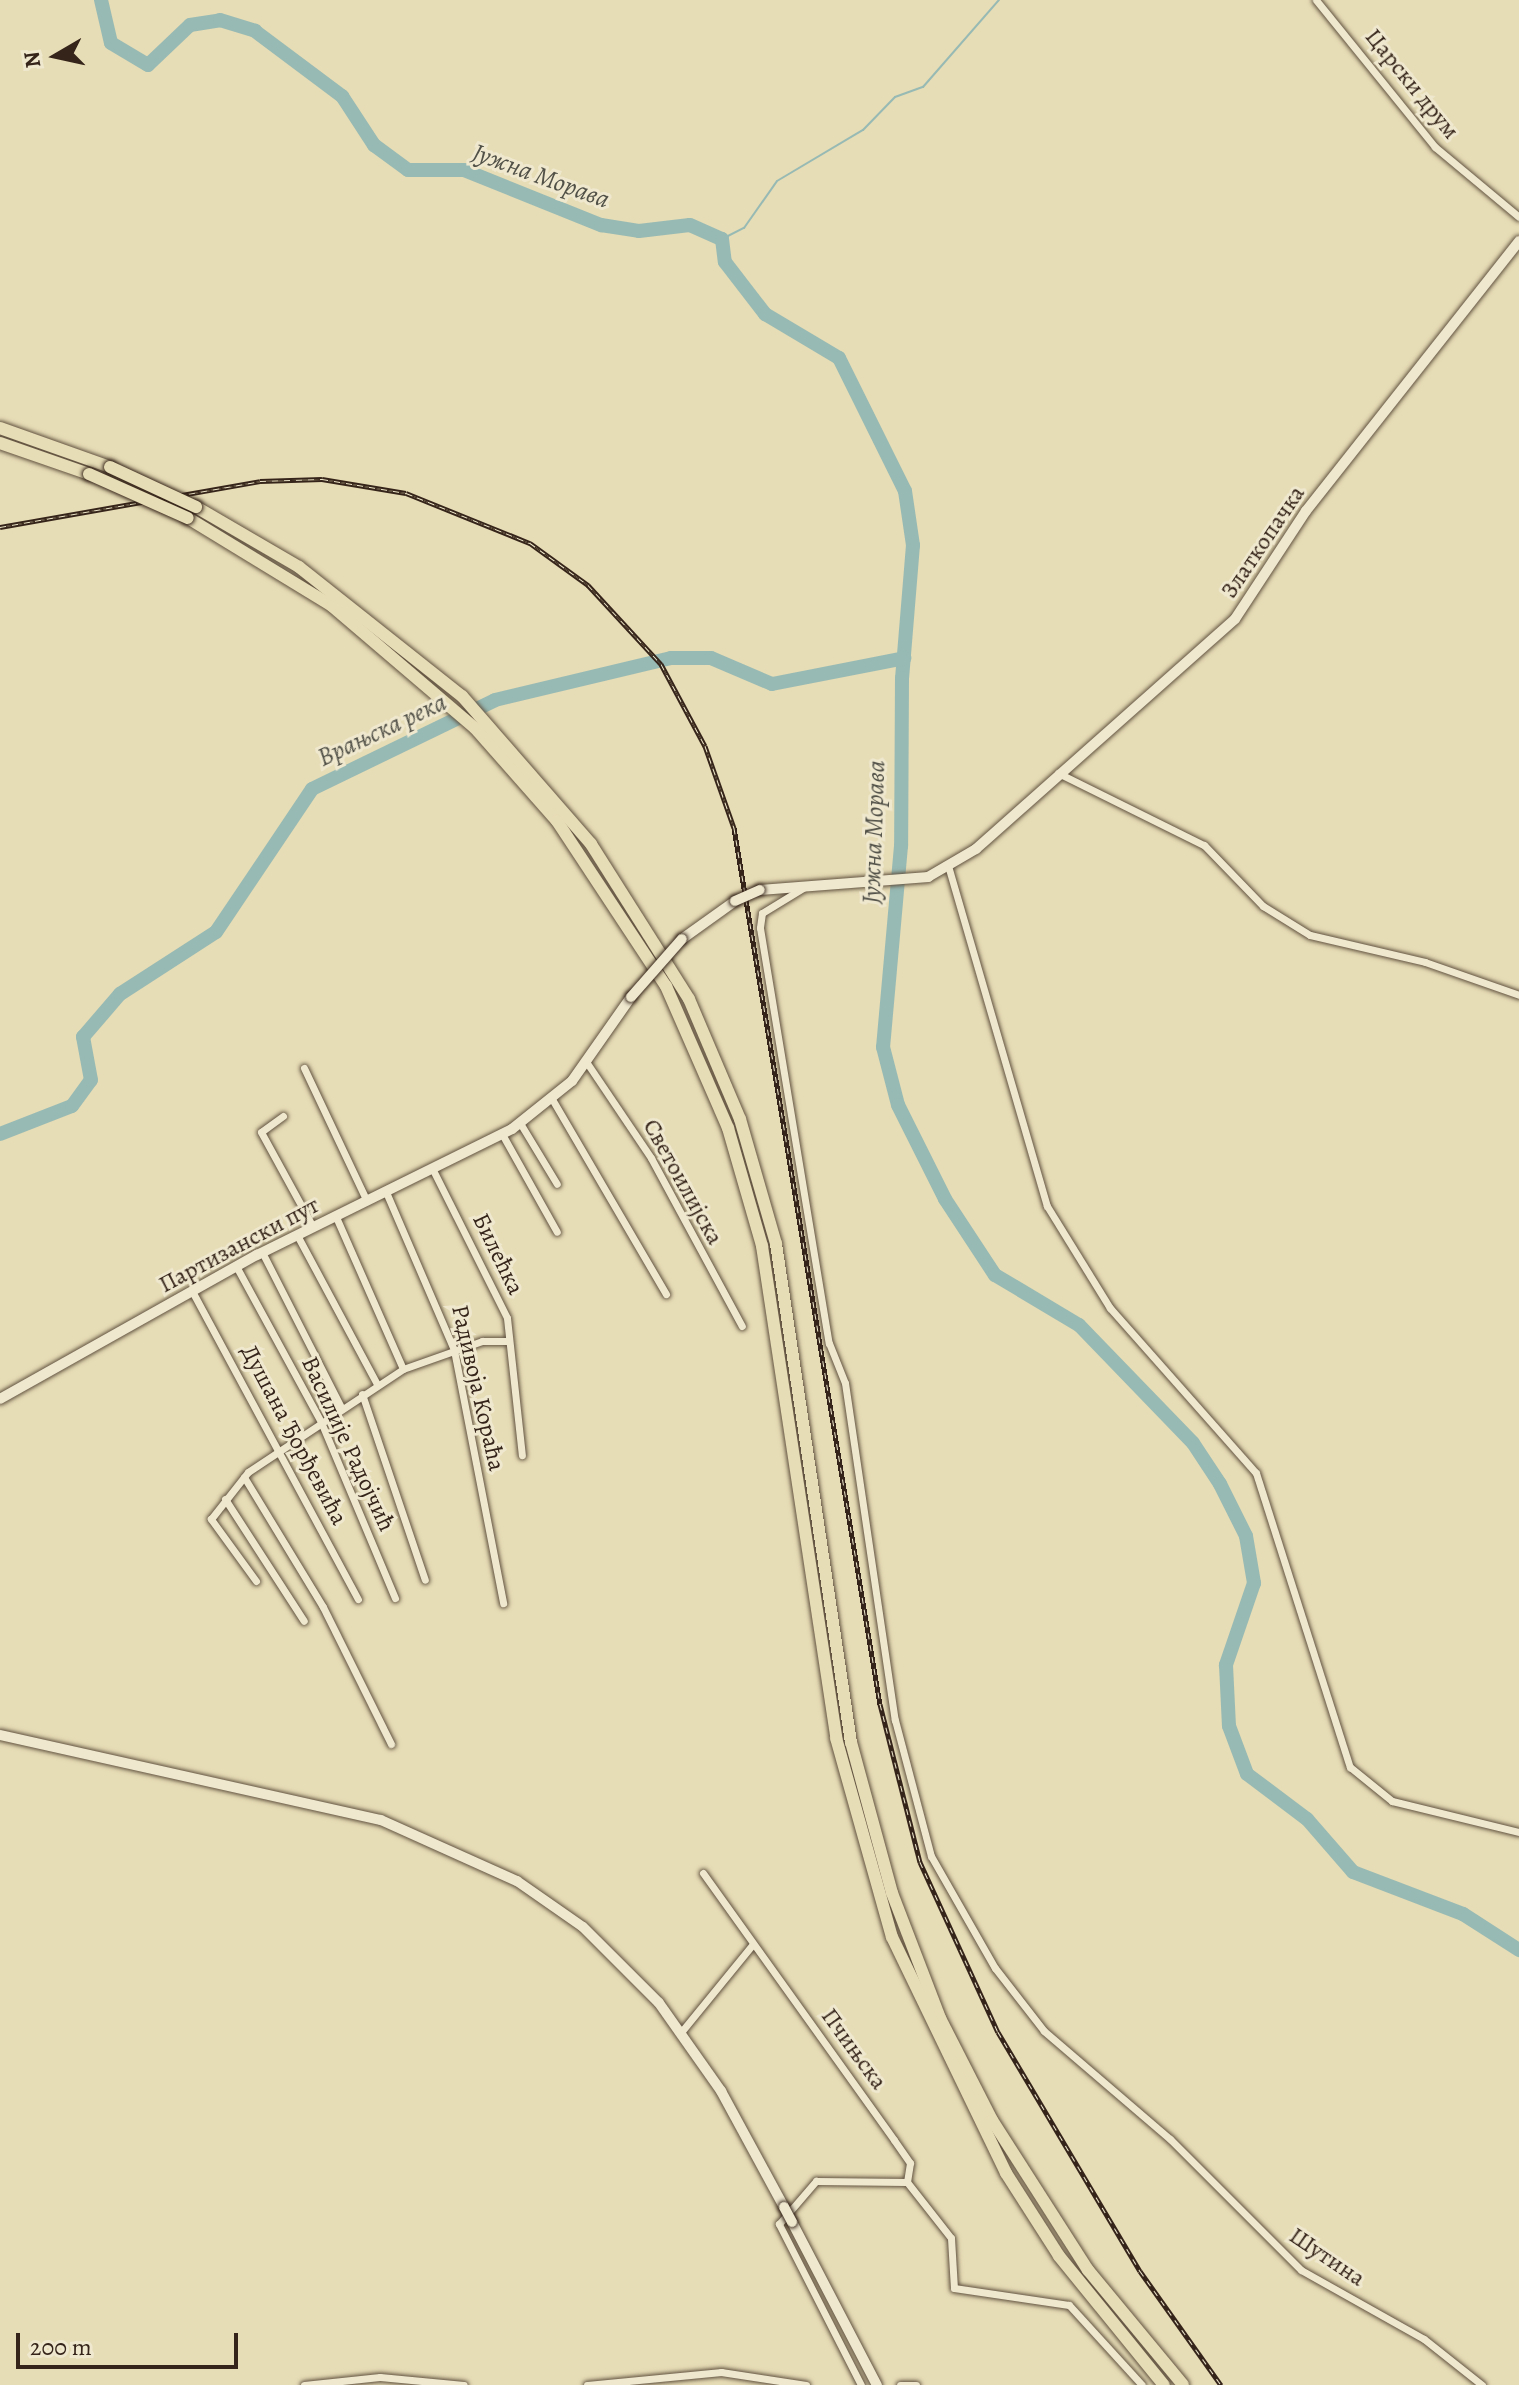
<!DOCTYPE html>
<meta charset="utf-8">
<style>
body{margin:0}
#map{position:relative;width:1519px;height:2385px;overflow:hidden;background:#e6dcb5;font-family:Alegreya,serif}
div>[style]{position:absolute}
.stream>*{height:2px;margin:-1px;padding:0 1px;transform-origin:1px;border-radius:1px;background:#97bab4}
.river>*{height:14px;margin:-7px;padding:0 7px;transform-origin:7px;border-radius:7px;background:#97bab4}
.roads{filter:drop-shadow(0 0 2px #615240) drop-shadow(0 0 2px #615240)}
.minor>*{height:7px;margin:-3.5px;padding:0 3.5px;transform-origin:3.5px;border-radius:3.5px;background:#efe8cf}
.secondary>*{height:10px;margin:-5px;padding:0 5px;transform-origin:5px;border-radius:5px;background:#efe8cf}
.motorway>*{height:12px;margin:-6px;padding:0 6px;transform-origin:6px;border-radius:6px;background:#e6dcb5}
.rail>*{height:5px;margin-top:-2.5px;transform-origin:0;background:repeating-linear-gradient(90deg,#efe8cf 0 6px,#352419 0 12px);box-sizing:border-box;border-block:2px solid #352419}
.bridges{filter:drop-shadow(0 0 2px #352419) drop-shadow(0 0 2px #352419)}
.secondary-bridge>*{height:10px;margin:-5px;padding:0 5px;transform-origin:5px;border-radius:5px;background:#efe8cf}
.motorway-bridge>*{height:12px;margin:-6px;padding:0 6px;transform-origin:6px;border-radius:6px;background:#e6dcb5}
span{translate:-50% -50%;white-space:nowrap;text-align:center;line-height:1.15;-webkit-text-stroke:6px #efe8cf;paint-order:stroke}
.street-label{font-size:24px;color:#352419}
.water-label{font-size:26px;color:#525148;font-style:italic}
.north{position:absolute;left:16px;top:16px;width:80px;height:80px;-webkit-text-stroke:6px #efe8cf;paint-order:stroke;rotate:261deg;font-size:22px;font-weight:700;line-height:32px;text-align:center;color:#352419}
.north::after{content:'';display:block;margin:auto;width:28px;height:36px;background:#352419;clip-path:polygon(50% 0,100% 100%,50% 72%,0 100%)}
.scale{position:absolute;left:16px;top:2333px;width:222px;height:36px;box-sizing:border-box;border:4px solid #352419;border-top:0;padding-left:10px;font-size:24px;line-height:28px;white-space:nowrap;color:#352419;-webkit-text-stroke:6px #efe8cf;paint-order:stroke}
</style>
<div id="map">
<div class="stream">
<div style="left:722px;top:239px;width:25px;rotate:-27deg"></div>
<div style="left:744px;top:228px;width:57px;rotate:-54.9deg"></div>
<div style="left:777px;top:181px;width:100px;rotate:-30.7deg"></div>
<div style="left:863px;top:130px;width:46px;rotate:-45.9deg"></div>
<div style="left:895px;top:97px;width:30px;rotate:-20deg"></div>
<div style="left:923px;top:87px;width:116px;rotate:-48.9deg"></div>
</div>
<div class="river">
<div style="left:101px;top:0;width:44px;rotate:76.9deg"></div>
<div style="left:111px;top:43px;width:43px;rotate:30.7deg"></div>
<div style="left:148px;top:65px;width:58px;rotate:-43.6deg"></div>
<div style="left:190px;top:25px;width:30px;rotate:-9deg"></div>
<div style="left:220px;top:20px;width:37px;rotate:17deg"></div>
<div style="left:255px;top:31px;width:109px;rotate:36.8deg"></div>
<div style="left:342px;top:96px;width:59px;rotate:56.9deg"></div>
<div style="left:374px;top:145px;width:42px;rotate:36.3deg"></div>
<div style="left:408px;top:170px;width:56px"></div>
<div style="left:464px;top:170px;width:148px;rotate:21.9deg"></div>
<div style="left:601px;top:225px;width:38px;rotate:9deg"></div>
<div style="left:639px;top:231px;width:51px;rotate:-6.7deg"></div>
<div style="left:690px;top:225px;width:35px;rotate:24deg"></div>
<div style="left:722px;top:239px;width:23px;rotate:83deg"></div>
<div style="left:725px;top:262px;width:66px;rotate:52.4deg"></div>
<div style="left:765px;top:314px;width:86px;rotate:30.7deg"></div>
<div style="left:839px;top:358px;width:148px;rotate:63.6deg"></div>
<div style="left:905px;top:491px;width:55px;rotate:81.6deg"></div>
<div style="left:913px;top:545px;width:133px;rotate:94.7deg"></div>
<div style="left:902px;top:678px;width:168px;rotate:90.3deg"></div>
<div style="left:901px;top:846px;width:202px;rotate:95.1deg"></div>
<div style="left:883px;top:1047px;width:60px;rotate:75.5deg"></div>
<div style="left:898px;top:1105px;width:105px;rotate:63.4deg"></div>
<div style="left:945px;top:1199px;width:91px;rotate:56.7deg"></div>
<div style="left:995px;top:1275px;width:98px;rotate:30.8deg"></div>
<div style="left:1079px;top:1325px;width:164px;rotate:46deg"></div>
<div style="left:1193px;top:1443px;width:49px;rotate:56.6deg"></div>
<div style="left:1220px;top:1484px;width:58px;rotate:63.4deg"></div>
<div style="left:1246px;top:1536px;width:48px;rotate:80.3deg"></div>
<div style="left:1254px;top:1583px;width:87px;rotate:108.9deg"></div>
<div style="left:1226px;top:1665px;width:61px;rotate:87.2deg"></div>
<div style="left:1229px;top:1726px;width:51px;rotate:69.4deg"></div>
<div style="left:1247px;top:1774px;width:75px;rotate:36.9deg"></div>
<div style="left:1307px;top:1819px;width:70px;rotate:49deg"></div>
<div style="left:1353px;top:1872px;width:118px;rotate:20.9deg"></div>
<div style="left:1463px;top:1914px;width:67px;rotate:32.7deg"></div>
<div style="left:0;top:1134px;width:77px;rotate:-21.3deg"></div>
<div style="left:72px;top:1106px;width:32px;rotate:-54deg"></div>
<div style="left:91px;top:1080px;width:44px;rotate:-100.5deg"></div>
<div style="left:83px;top:1037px;width:57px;rotate:-49.3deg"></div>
<div style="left:120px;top:994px;width:114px;rotate:-32.9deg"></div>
<div style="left:216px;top:932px;width:172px;rotate:-56.1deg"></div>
<div style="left:312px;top:789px;width:203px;rotate:-25.9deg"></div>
<div style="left:495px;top:700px;width:181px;rotate:-13.4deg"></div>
<div style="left:671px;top:658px;width:40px"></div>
<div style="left:711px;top:658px;width:66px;rotate:23.1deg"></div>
<div style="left:772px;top:684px;width:135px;rotate:-11.1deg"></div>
</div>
<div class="roads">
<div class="minor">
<div style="left:1316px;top:0;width:189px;rotate:51deg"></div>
<div style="left:1435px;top:147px;width:109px;rotate:39.8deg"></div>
<div style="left:1058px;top:773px;width:163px;rotate:26.3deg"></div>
<div style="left:1204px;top:845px;width:85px;rotate:46deg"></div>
<div style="left:1263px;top:906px;width:55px;rotate:31.7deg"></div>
<div style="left:1310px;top:935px;width:118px;rotate:13.2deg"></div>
<div style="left:1425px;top:962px;width:100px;rotate:19.3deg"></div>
<div style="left:949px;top:869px;width:351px;rotate:73.8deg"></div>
<div style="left:1047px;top:1206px;width:120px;rotate:58.3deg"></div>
<div style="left:1110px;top:1308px;width:220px;rotate:48.5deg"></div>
<div style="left:1256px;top:1473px;width:309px;rotate:72.3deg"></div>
<div style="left:1350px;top:1767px;width:54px;rotate:39deg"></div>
<div style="left:1392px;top:1801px;width:131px;rotate:13.7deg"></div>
<div style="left:803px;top:888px;width:48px;rotate:148.6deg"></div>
<div style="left:762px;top:913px;width:15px;rotate:98deg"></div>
<div style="left:760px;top:928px;width:421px;rotate:80.6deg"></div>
<div style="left:829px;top:1343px;width:43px;rotate:68.2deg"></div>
<div style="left:845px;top:1383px;width:341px;rotate:81.6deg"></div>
<div style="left:895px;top:1720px;width:141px;rotate:75.2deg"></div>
<div style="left:931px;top:1856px;width:129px;rotate:60.3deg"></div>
<div style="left:995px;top:1968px;width:80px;rotate:52.1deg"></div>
<div style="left:1044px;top:2031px;width:166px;rotate:40.6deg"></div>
<div style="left:1170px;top:2139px;width:185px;rotate:45deg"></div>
<div style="left:1301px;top:2270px;width:141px;rotate:29.3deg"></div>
<div style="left:1424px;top:2339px;width:74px;rotate:38.4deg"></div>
<div style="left:585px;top:1060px;width:118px;rotate:56deg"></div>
<div style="left:651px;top:1158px;width:191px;rotate:61.6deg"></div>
<div style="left:304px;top:1068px;width:147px;rotate:64.7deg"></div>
<div style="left:552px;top:1099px;width:226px;rotate:59.7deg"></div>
<div style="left:283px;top:1116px;width:27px;rotate:144deg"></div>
<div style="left:261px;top:1132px;width:108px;rotate:61.3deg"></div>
<div style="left:520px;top:1123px;width:71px;rotate:58.8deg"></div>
<div style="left:502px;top:1134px;width:112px;rotate:60.7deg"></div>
<div style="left:433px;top:1170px;width:165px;rotate:63.4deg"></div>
<div style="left:507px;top:1318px;width:138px;rotate:83.8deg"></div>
<div style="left:386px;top:1192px;width:172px;rotate:66.7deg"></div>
<div style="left:454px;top:1350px;width:258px;rotate:79deg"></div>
<div style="left:336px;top:1217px;width:166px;rotate:66.2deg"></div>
<div style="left:297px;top:1235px;width:169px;rotate:61.8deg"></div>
<div style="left:262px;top:1252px;width:174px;rotate:63deg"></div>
<div style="left:236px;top:1266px;width:178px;rotate:61.4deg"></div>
<div style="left:321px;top:1422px;width:191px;rotate:67.2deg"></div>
<div style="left:192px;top:1291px;width:350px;rotate:61.7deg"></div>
<div style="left:362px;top:1394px;width:196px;rotate:71.3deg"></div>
<div style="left:244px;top:1477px;width:152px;rotate:58.7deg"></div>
<div style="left:323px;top:1607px;width:153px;rotate:63.6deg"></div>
<div style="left:225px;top:1499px;width:145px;rotate:57.1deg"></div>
<div style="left:256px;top:1581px;width:77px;rotate:-126deg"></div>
<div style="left:211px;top:1519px;width:60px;rotate:-51.8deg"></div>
<div style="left:248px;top:1472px;width:186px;rotate:-33.6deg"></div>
<div style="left:403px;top:1369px;width:84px;rotate:-19.5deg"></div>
<div style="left:482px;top:1341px;width:25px"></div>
<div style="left:703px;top:1873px;width:328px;rotate:54.4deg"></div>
<div style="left:894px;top:2140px;width:28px;rotate:55deg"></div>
<div style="left:910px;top:2163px;width:19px;rotate:99deg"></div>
<div style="left:682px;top:2031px;width:112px;rotate:-50.8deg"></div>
<div style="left:304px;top:2385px;width:76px;rotate:-6deg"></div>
<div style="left:380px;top:2377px;width:84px;rotate:5.4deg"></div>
<div style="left:587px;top:2385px;width:135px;rotate:-5.5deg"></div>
<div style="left:721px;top:2372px;width:86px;rotate:8.7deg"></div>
<div style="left:861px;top:2385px;width:181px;rotate:-117deg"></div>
<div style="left:779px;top:2224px;width:57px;rotate:-49.3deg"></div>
<div style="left:816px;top:2181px;width:91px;rotate:0.6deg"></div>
<div style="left:907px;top:2182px;width:71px;rotate:51.8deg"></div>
<div style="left:951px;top:2238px;width:50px;rotate:86.6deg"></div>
<div style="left:954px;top:2288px;width:116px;rotate:8.4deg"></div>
<div style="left:1069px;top:2305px;width:108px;rotate:47.6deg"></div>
<div style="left:900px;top:2385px;width:16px"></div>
</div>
<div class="secondary">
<div style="left:760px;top:890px;width:169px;rotate:-4.4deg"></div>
<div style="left:928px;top:877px;width:56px;rotate:-30.3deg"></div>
<div style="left:976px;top:849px;width:346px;rotate:-41.6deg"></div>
<div style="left:1235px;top:619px;width:129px;rotate:-56.7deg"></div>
<div style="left:1306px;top:511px;width:344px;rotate:-51.7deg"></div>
<div style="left:682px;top:939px;width:65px;rotate:-35.6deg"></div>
<div style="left:0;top:1399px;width:295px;rotate:-29.3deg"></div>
<div style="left:257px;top:1255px;width:284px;rotate:-26.3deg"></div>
<div style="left:512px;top:1129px;width:77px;rotate:-38.7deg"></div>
<div style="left:572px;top:1081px;width:103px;rotate:-54.9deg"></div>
<div style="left:0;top:1735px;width:390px;rotate:12.6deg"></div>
<div style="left:381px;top:1820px;width:149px;rotate:24.2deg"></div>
<div style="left:517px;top:1881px;width:80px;rotate:34.9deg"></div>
<div style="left:583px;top:1927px;width:107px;rotate:45deg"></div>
<div style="left:659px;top:2003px;width:108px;rotate:54.8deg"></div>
<div style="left:721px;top:2091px;width:132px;rotate:61.5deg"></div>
<div style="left:792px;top:2222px;width:184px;rotate:62.5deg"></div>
</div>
<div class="motorway">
<div style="left:0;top:428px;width:117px;rotate:19.5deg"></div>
<div style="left:0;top:443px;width:94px;rotate:19.2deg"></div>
<div style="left:196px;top:507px;width:119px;rotate:30.2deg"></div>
<div style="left:299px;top:567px;width:208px;rotate:38.4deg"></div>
<div style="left:462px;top:696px;width:196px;rotate:48.9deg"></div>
<div style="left:591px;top:844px;width:183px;rotate:57.7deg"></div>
<div style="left:689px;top:999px;width:130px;rotate:67deg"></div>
<div style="left:740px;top:1119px;width:130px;rotate:73.9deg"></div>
<div style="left:776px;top:1244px;width:504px;rotate:81.44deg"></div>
<div style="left:851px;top:1742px;width:156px;rotate:74.8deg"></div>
<div style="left:892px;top:1893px;width:134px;rotate:69deg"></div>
<div style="left:940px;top:2018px;width:114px;rotate:63deg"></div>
<div style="left:992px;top:2120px;width:178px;rotate:57.4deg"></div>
<div style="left:1088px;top:2270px;width:149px;rotate:50.4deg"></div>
<div style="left:188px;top:518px;width:169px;rotate:31.4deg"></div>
<div style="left:332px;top:606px;width:188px;rotate:40.5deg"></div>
<div style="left:475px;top:728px;width:124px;rotate:48.6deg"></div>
<div style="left:557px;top:821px;width:198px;rotate:56.6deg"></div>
<div style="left:666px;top:986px;width:155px;rotate:66.4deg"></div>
<div style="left:728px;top:1128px;width:123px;rotate:73.9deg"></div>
<div style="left:762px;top:1246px;width:498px;rotate:81.4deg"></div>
<div style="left:836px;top:1738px;width:207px;rotate:74.3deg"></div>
<div style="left:892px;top:1937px;width:262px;rotate:64.2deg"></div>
<div style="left:1006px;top:2173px;width:98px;rotate:57.4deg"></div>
<div style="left:1059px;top:2256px;width:166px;rotate:50.9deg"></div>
</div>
</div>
<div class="rail">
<div style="left:0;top:527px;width:264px;rotate:-10deg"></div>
<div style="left:260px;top:481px;width:62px;rotate:-1.8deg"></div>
<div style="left:322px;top:479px;width:85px;rotate:9.5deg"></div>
<div style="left:406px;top:493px;width:134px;rotate:22deg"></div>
<div style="left:530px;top:543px;width:72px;rotate:35.9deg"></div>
<div style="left:588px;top:585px;width:108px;rotate:47.3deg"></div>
<div style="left:661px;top:664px;width:93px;rotate:61.8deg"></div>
<div style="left:705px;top:746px;width:87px;rotate:70.5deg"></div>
<div style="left:734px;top:828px;width:888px;rotate:80.54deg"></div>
<div style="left:880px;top:1704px;width:163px;rotate:75.8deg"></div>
<div style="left:920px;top:1862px;width:187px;rotate:65.4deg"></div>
<div style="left:998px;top:2032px;width:278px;rotate:59.3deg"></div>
<div style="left:1140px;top:2271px;width:140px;rotate:54.6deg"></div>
</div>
<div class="bridges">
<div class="secondary-bridge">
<div style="left:735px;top:901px;width:27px;rotate:-24deg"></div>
<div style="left:631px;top:997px;width:77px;rotate:-48.7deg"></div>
<div style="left:784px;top:2207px;width:17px;rotate:62deg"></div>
</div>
<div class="motorway-bridge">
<div style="left:110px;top:467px;width:95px;rotate:24.9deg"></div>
<div style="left:89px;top:474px;width:108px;rotate:24deg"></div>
</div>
</div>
<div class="street-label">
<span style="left:1412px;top:84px;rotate:51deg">Царски друм</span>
<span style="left:1263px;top:542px;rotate:-56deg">Златкопачка</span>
<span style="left:683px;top:1182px;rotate:61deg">Светоилијска</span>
<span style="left:239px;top:1245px;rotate:-28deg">Партизански пут</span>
<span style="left:498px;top:1254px;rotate:64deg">Билећка</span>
<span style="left:478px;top:1388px;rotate:77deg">Радивоја Кораћа</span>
<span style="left:294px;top:1435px;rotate:62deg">Душана Ђорђевића</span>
<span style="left:348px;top:1444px;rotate:65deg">Василије Радојчић</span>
<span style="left:854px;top:2049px;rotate:54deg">Пчињска</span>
<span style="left:1327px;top:2257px;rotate:34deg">Шутина</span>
</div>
<div class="water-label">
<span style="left:541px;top:176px;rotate:20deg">Јужна Морава</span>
<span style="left:382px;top:730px;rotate:-25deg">Врањска река</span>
<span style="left:874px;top:832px;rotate:-88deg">Јужна Морава</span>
</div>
<div class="north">N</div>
<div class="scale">200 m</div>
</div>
